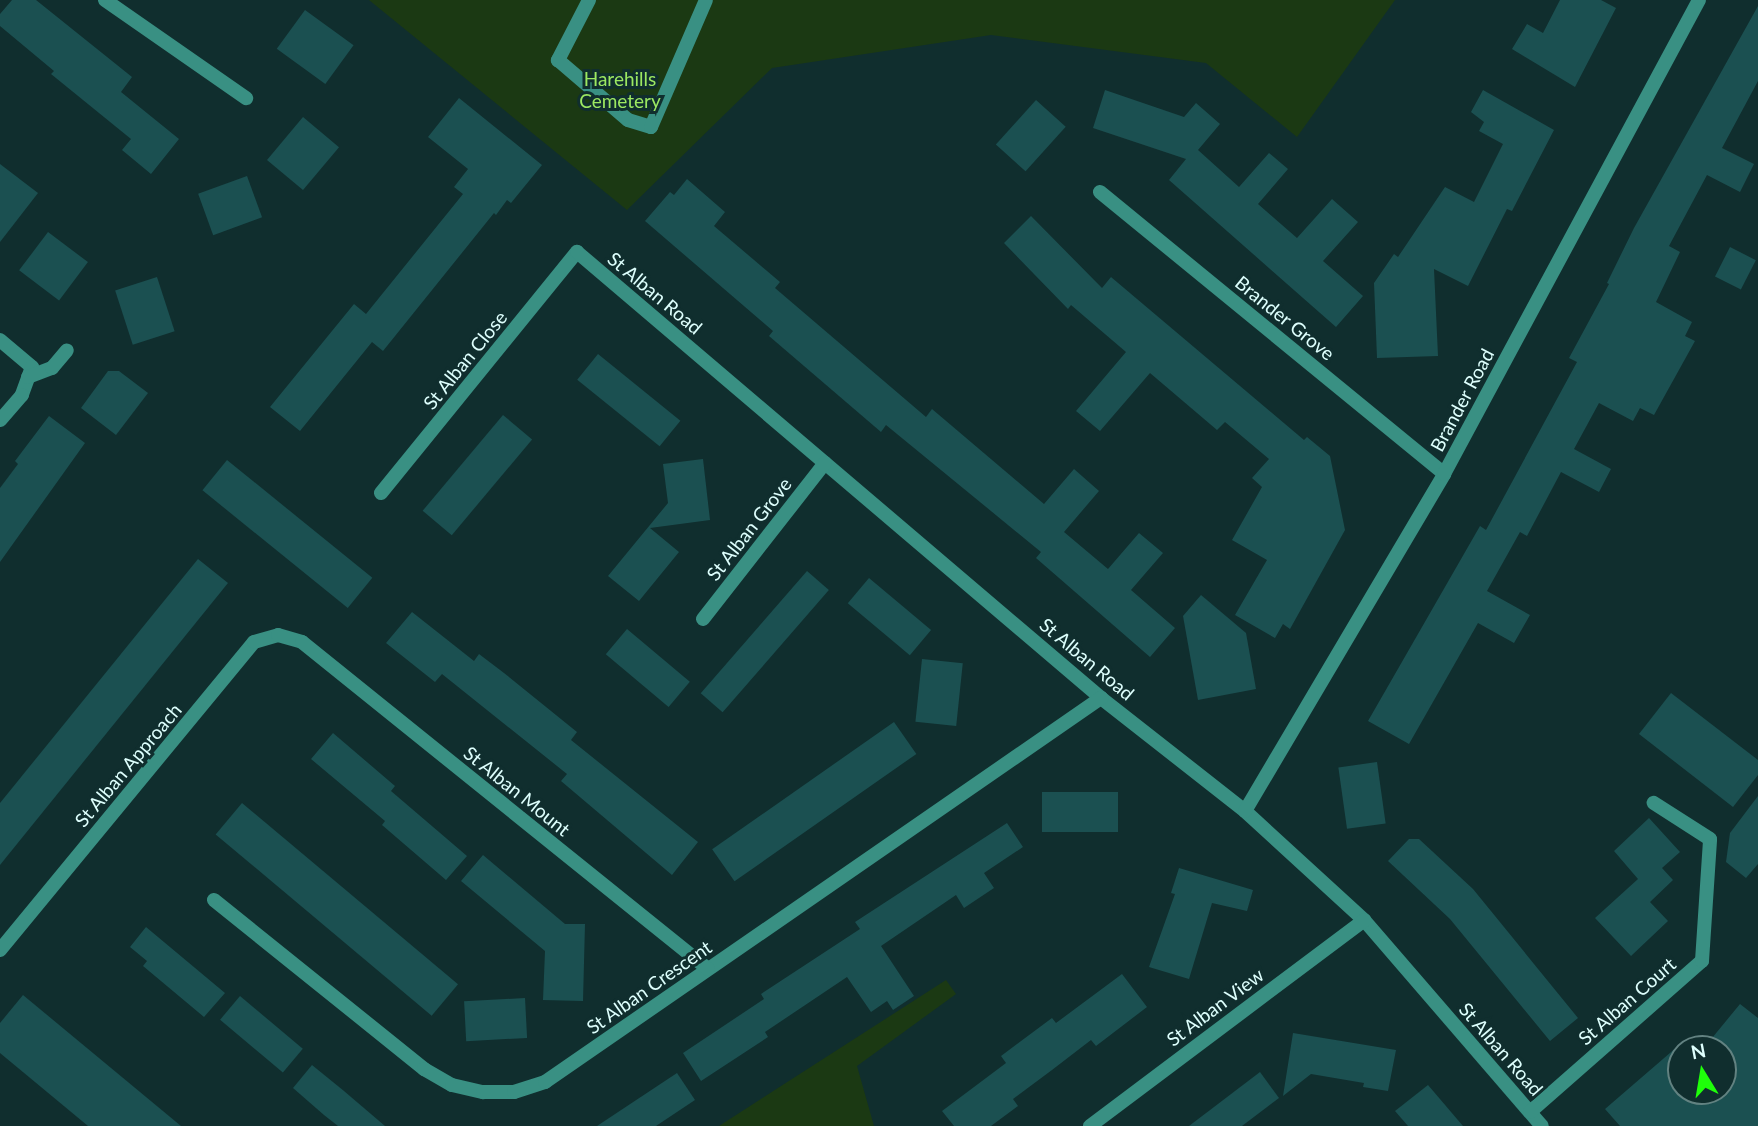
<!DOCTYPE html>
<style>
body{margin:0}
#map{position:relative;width:1758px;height:1126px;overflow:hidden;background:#102e2e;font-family:Lato,sans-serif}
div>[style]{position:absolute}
.green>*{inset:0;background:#1b3913}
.building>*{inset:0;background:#1b5051;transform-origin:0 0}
.lane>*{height:14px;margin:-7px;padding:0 7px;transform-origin:7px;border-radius:7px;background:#399083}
.street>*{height:14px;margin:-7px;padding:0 7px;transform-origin:7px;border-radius:7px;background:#399083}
span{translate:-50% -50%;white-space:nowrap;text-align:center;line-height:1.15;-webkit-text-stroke:6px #102e2e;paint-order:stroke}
.park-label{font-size:19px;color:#9ce861}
.street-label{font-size:19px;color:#defffd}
.north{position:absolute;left:1667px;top:1035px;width:70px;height:70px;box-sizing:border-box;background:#102e2e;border:2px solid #628281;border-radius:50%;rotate:349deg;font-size:19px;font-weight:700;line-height:28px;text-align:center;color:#defffd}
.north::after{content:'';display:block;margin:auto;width:24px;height:32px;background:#1fff0a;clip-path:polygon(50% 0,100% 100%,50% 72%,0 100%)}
</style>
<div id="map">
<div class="green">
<div style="clip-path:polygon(369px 0,1395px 0,1297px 137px,1206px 63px,991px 35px,772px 68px,627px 210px)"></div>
<div style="clip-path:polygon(946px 980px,956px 994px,857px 1066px,874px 1126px,719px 1126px)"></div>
</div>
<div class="building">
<div style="clip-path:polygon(12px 0,36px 0,132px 77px,121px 92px,179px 139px,151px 174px,122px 150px,131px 139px,51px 74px,54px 71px,0 26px,0 14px)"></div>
<div style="clip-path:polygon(1560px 0,1601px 0,1616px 8px,1575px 87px,1512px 49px,1527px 24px,1543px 33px)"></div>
<div style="clip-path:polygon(1758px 6px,1758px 81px,1722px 148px,1754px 164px,1740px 192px,1707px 175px,1669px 246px,1680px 252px,1656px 302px,1692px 322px,1685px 336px,1695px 341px,1654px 415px,1640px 408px,1633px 421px,1599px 403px,1574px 449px,1611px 469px,1599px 492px,1561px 472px,1527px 536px,1520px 532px,1487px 591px,1530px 615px,1514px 643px,1478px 623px,1409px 744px,1368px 721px,1480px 526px,1486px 530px,1577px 362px,1569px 358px,1609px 284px,1607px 283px,1634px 228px)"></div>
<div style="left:305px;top:10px;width:60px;height:48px;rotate:36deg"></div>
<div style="clip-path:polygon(1105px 90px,1184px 117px,1196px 103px,1220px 124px,1198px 150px,1239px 187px,1269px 153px,1288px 169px,1258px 204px,1297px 238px,1332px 199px,1358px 222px,1323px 261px,1363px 296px,1336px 327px,1169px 180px,1186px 159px,1093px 128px)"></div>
<div style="clip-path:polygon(1483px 90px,1554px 130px,1512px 211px,1507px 209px,1468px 286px,1434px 269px,1438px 356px,1377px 358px,1374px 283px,1394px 254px,1398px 257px,1445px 187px,1474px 202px,1503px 144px,1479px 131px,1484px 122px,1471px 112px)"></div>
<div style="clip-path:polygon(459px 98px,542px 165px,511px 203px,507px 200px,496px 215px,494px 213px,383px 351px,372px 342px,300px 431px,270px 407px,354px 304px,366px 314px,463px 194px,454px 187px,468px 169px,428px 137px)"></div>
<div style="left:1036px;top:100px;width:40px;height:60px;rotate:42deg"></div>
<div style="left:303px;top:117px;width:47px;height:56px;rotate:40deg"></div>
<div style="clip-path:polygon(0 164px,38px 193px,0 242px)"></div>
<div style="left:247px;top:176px;width:44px;height:52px;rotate:70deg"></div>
<div style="clip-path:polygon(687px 179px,725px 212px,714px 226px,780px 282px,775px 288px,926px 417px,932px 409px,1044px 504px,1074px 469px,1099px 491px,1064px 532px,1108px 569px,1139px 533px,1163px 553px,1131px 590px,1175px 628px,1150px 657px,1036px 558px,1041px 552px,886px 425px,881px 432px,769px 336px,773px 331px,645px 221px,670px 192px,674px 195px)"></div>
<div style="clip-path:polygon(1031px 216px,1102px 288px,1111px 277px,1304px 440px,1307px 437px,1330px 456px,1345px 530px,1290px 629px,1283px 624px,1275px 638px,1235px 615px,1267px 560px,1232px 540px,1262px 487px,1252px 478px,1269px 459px,1225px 422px,1217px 430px,1150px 373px,1100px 431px,1076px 411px,1126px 352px,1071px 305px,1068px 309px,1004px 243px)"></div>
<div style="left:48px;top:232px;width:50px;height:48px;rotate:37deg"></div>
<div style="left:1730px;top:247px;width:29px;height:33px;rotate:27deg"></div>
<div style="left:157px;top:277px;width:57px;height:44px;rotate:72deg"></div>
<div style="left:598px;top:354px;width:106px;height:33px;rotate:39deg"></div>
<div style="clip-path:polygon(108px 371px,119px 371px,148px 393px,116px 435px,81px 408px)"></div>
<div style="left:503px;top:415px;width:38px;height:125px;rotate:40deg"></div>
<div style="clip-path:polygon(49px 416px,85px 443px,0 562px,0 488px,18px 464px,15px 461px)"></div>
<div style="clip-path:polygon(703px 459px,710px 520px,650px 528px,679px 552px,639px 601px,608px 576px,668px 503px,663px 464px)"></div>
<div style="left:227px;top:460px;width:187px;height:39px;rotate:39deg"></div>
<div style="clip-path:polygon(198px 559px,228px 583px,0 865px,0 803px)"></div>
<div style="left:807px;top:571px;width:29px;height:162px;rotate:41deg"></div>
<div style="left:869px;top:578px;width:81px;height:33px;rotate:40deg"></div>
<div style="clip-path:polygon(1201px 595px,1246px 633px,1256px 689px,1198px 700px,1183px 616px)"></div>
<div style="clip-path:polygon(412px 612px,474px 661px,479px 654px,504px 673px,577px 732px,571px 740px,698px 842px,672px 875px,561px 781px,567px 774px,442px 674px,435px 682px,386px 643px)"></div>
<div style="left:627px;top:629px;width:82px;height:33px;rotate:40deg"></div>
<div style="left:922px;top:659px;width:41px;height:63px;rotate:6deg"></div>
<div style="clip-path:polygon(1671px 693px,1758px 760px,1758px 775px,1733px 807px,1639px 734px)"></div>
<div style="left:894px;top:722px;width:39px;height:222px;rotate:55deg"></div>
<div style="clip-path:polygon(333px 733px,395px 786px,391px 791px,467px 856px,446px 880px,382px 825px,385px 821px,311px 759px)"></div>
<div style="left:1377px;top:762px;width:62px;height:39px;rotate:82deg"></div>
<div style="left:1042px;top:792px;width:76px;height:40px"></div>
<div style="clip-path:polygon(1758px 796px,1758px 864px,1746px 878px,1726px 862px,1730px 833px)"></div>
<div style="left:242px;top:803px;width:282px;height:41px;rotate:40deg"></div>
<div style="clip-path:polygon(1649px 818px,1680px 852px,1662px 868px,1673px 880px,1650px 902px,1668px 921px,1631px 956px,1595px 918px,1638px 879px,1614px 851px)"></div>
<div style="clip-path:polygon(1007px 823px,1023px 847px,984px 873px,994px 888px,964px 908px,956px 895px,881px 946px,914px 996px,893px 1010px,887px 1001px,871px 1012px,847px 977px,765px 1032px,768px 1037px,701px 1081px,683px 1053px,764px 999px,761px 994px,860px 929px,855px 922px)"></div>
<div style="clip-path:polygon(1409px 839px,1419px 839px,1473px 889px,1578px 1018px,1550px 1041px,1450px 919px,1388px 861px)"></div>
<div style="clip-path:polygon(483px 855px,565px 924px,585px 924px,583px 1001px,543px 1000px,545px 951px,461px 881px)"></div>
<div style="clip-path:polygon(1179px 868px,1253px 890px,1247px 911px,1212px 903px,1189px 979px,1149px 967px,1175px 894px,1171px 893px)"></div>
<div style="clip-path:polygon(146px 927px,225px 993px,204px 1017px,143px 966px,147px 961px,130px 947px)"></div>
<div style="clip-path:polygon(1122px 974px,1147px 1007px,1096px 1046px,1091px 1040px,1052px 1070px,1013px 1099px,1018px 1106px,991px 1126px,954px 1126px,942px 1111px,1006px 1063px,1001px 1056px,1052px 1018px,1056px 1023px)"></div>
<div style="clip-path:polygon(23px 995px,181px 1126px,88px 1126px,0 1053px,0 1023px)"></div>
<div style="left:240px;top:996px;width:82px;height:31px;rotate:40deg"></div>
<div style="left:525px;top:998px;width:40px;height:61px;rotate:87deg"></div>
<div style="clip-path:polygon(1740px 1004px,1758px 1018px,1758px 1126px,1620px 1126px,1605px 1109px,1685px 1040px,1693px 1049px,1681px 1049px,1681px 1091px,1723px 1091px,1723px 1049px,1703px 1049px)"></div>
<div style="clip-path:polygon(1293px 1033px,1396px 1050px,1388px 1091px,1363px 1087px,1364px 1083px,1311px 1074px,1283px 1096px)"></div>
<div style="clip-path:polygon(312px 1065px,344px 1091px,385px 1126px,338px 1126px,324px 1115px,293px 1088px)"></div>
<div style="clip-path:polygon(1260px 1072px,1279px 1098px,1242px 1126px,1189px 1126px)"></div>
<div style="clip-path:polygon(677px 1073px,695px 1100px,656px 1126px,597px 1126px)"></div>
<div style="clip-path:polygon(1428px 1085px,1463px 1126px,1408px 1126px,1395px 1111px)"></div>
</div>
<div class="lane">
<div style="left:589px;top:0;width:68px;rotate:117.3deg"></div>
<div style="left:558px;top:60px;width:92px;rotate:40.6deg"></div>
<div style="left:628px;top:120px;width:24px;rotate:17deg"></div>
<div style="left:651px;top:127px;width:138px;rotate:-66.6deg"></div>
</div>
<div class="street">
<div style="left:105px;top:0;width:172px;rotate:34.8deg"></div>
<div style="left:1100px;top:192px;width:445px;rotate:39.3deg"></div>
<div style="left:0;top:340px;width:42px;rotate:40.2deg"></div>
<div style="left:32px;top:367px;width:30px;rotate:110deg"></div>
<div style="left:22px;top:395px;width:33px;rotate:131deg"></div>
<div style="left:28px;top:377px;width:26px;rotate:-21deg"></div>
<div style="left:52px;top:368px;width:23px;rotate:-50deg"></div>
<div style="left:381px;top:493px;width:311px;rotate:-50.9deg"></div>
<div style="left:577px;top:252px;width:688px;rotate:40.4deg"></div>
<div style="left:1101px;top:698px;width:183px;rotate:38.1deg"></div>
<div style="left:1245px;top:811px;width:161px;rotate:42.5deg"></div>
<div style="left:1364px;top:920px;width:272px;rotate:49.2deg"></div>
<div style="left:703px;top:619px;width:198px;rotate:-52deg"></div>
<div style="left:1245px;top:811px;width:391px;rotate:-59.4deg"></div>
<div style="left:1444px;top:474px;width:538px;rotate:-61.72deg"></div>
<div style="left:214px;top:900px;width:270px;rotate:38.8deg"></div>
<div style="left:424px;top:1069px;width:32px;rotate:30deg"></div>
<div style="left:452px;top:1085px;width:32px;rotate:13deg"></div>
<div style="left:483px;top:1092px;width:31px"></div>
<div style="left:514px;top:1092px;width:33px;rotate:-18deg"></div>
<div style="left:545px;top:1082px;width:676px;rotate:-34.63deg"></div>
<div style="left:0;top:950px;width:399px;rotate:-50.5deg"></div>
<div style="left:254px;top:642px;width:25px;rotate:-16deg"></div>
<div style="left:278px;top:635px;width:25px;rotate:16deg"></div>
<div style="left:302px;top:642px;width:521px;rotate:38.85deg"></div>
<div style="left:1530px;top:1112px;width:229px;rotate:-41.3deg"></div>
<div style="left:1702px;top:961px;width:122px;rotate:-86.2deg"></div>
<div style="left:1710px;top:839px;width:67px;rotate:-147.3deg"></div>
<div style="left:1090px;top:1126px;width:343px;rotate:-36.9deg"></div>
</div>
<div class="park-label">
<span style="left:620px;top:90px">Harehills<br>Cemetery</span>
</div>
<div class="street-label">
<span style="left:655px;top:293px;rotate:40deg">St Alban Road</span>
<span style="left:1285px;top:318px;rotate:39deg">Brander Grove</span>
<span style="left:465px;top:360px;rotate:-51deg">St Alban Close</span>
<span style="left:1462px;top:400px;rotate:-62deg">Brander Road</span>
<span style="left:749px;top:529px;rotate:-52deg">St Alban Grove</span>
<span style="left:1087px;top:659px;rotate:40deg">St Alban Road</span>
<span style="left:128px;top:765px;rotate:-50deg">St Alban Approach</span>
<span style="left:517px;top:791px;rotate:39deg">St Alban Mount</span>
<span style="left:649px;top:987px;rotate:-35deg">St Alban Crescent</span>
<span style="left:1627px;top:1001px;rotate:-41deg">St Alban Court</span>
<span style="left:1215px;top:1007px;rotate:-37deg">St Alban View</span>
<span style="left:1501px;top:1049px;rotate:49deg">St Alban Road</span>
</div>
<div class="north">N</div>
</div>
